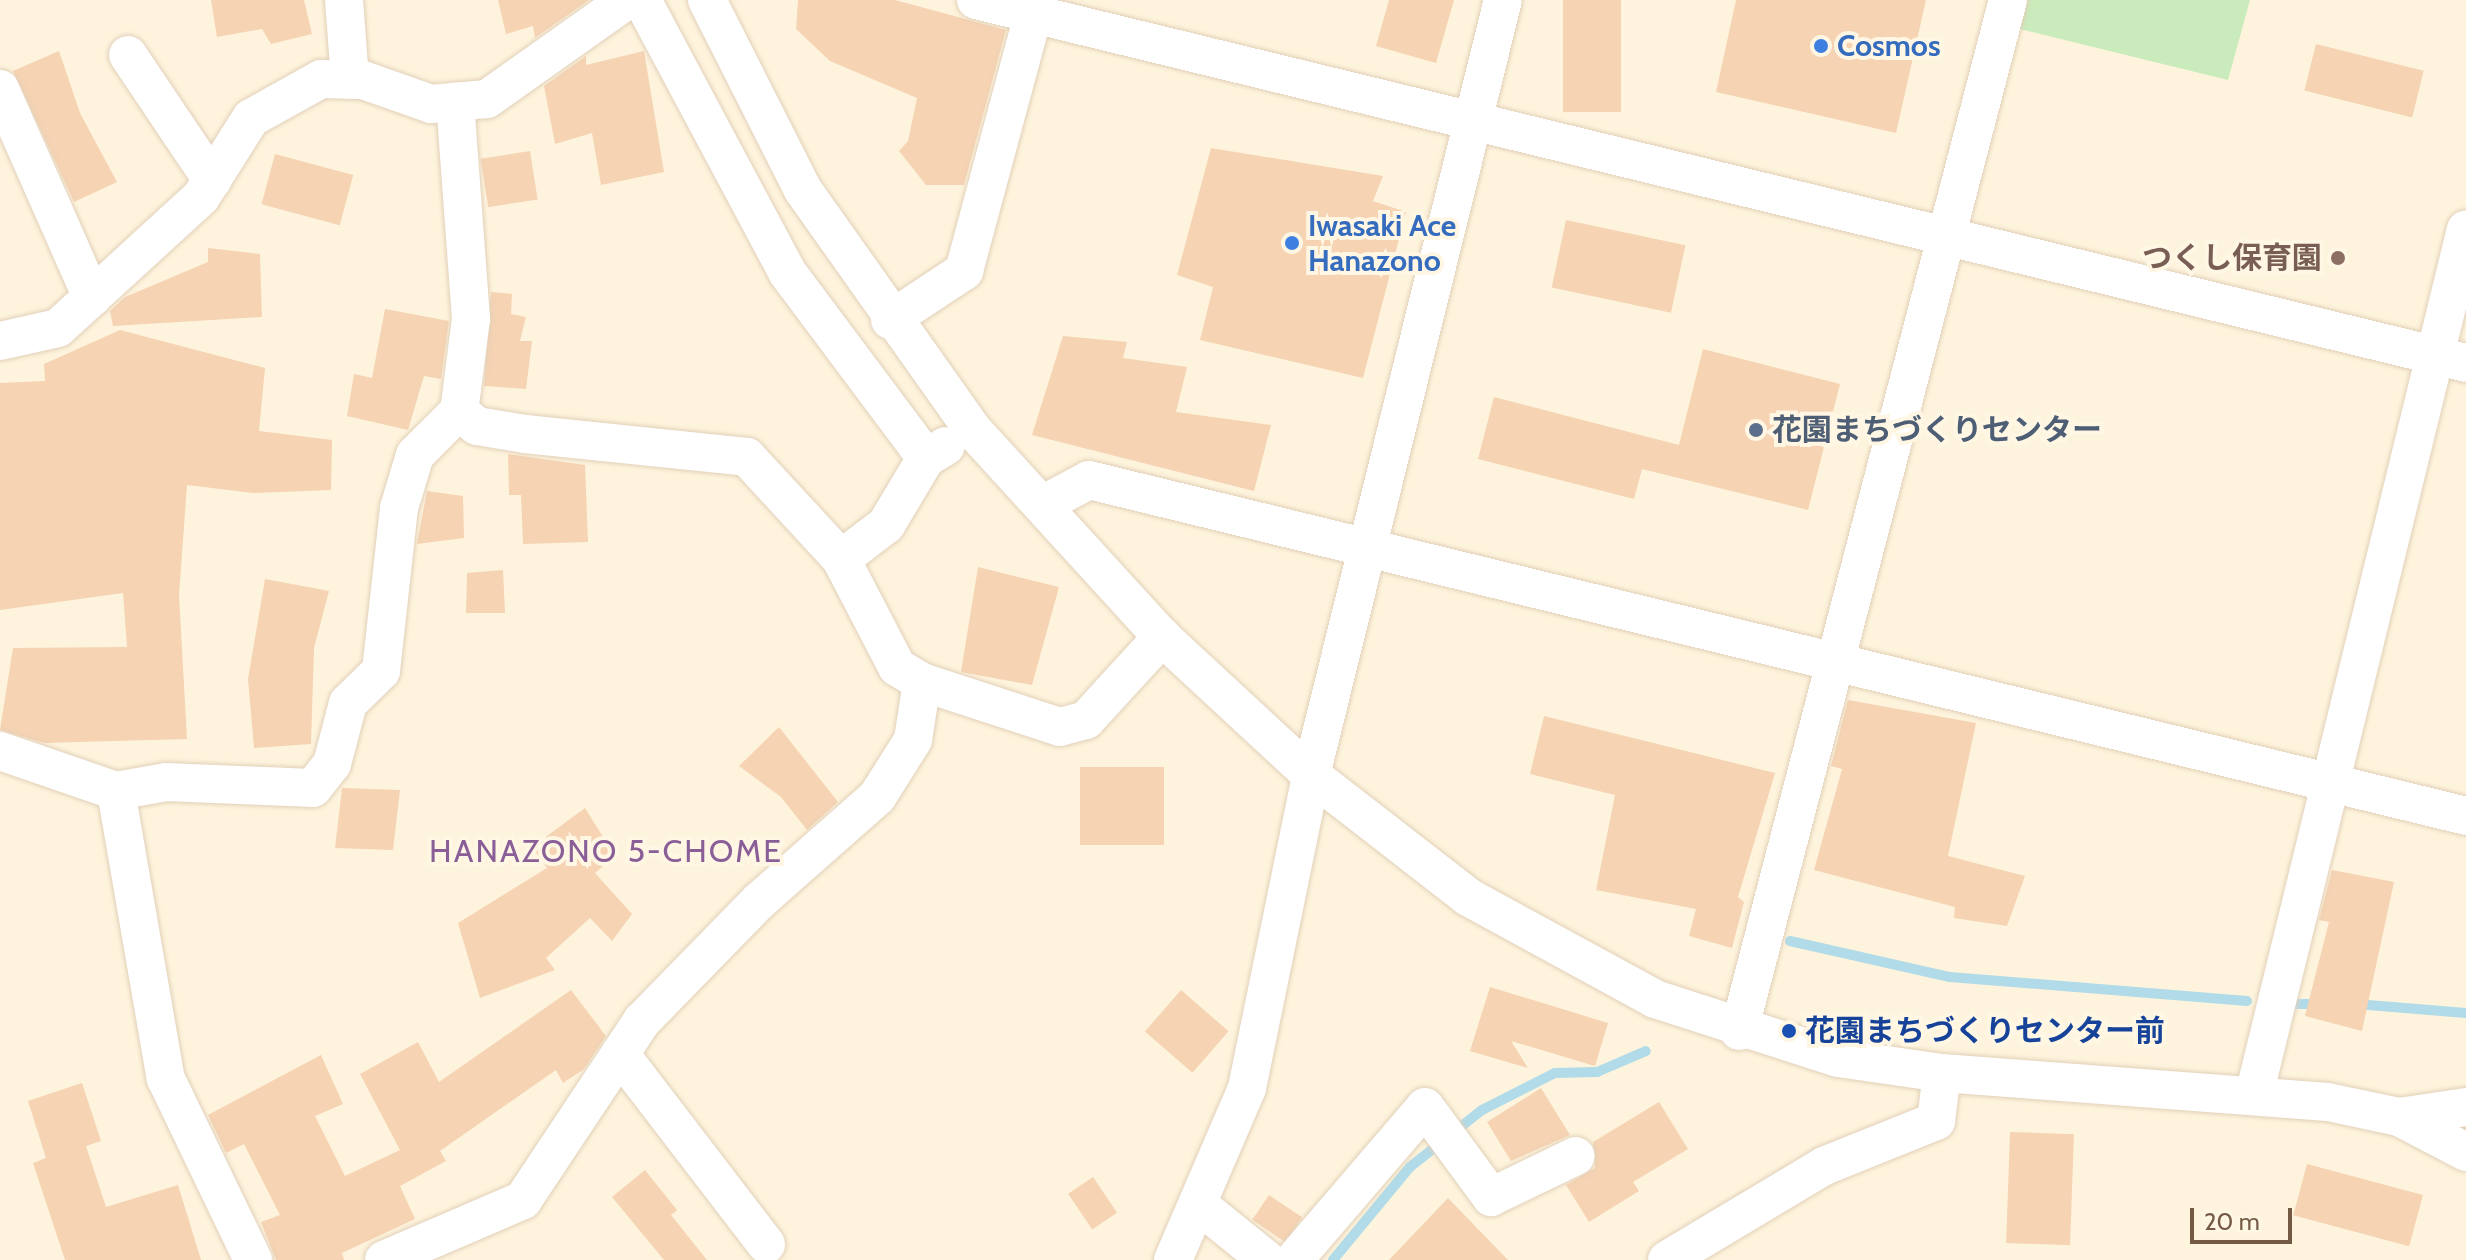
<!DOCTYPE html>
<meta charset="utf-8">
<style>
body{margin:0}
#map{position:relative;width:2466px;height:1260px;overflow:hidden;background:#fef4dd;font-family:Cabin,"Noto Sans JP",sans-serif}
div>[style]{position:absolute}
.green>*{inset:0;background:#caebbb}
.stream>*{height:10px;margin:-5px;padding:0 5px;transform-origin:5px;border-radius:5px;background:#b1dbe8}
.building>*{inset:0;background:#f5d3b3;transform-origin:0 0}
.roads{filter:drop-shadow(0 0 2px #e2d0b9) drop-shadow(0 0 2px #e2d0b9)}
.minor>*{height:38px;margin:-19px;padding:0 19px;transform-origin:19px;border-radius:19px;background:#fff}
.dots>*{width:22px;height:22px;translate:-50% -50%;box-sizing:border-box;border:4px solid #fff7e4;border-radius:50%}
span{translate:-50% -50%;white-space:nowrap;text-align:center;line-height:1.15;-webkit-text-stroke:8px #fff7e4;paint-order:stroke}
.shop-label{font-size:30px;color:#366cbe;font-weight:700}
.left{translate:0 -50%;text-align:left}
.education-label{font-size:30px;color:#785e54;font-weight:700}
.right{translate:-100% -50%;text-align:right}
.service-label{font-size:30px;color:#4e5e75;font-weight:700}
.transit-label{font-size:30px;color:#164399;font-weight:700}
.neighbourhood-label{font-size:32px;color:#8a5f98;letter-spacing:2px}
.scale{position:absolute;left:2190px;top:1208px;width:102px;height:36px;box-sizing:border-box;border:4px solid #745a44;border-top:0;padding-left:10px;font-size:24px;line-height:28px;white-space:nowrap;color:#745a44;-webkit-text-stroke:6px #fff7e4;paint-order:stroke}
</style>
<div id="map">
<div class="green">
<div style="clip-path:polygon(2028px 0,2250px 0,2228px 80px,2020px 29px)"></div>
</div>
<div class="stream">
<div style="left:1790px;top:941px;width:164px;rotate:12.7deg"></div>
<div style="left:1950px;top:977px;width:298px;rotate:4.6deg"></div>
<div style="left:2295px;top:1004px;width:25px"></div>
<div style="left:2356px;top:1004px;width:110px;rotate:4.7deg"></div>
<div style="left:1333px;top:1260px;width:121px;rotate:-50.4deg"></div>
<div style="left:1410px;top:1167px;width:92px;rotate:-38.4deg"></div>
<div style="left:1482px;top:1110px;width:82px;rotate:-26.9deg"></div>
<div style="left:1555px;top:1073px;width:42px;rotate:-1.4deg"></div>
<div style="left:1597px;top:1072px;width:53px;rotate:-23.2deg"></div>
</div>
<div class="building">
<div style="clip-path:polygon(211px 0,304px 0,312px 34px,271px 44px,262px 29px,217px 37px)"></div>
<div style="clip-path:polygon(498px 0,589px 0,535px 38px,533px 26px,506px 34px)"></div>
<div style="clip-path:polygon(798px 0,895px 0,1006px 30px,964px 185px,926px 185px,899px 151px,908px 141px,917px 98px,830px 61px,796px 29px)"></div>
<div style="clip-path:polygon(1389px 0,1454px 0,1436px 63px,1376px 46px)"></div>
<div style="left:1563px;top:0;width:58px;height:112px"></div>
<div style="clip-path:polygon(1736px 0,1926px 0,1896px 133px,1716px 92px)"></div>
<div style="left:2316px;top:44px;width:111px;height:48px;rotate:14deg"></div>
<div style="clip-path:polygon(59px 51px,80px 113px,117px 182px,74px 202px,13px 71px)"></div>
<div style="clip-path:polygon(644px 51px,664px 172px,601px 185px,592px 133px,555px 144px,544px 86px,586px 56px,586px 65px)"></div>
<div style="clip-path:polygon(1211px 148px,1383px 176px,1373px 201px,1406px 212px,1363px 378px,1200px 340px,1213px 287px,1177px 275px)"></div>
<div style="left:530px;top:151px;width:49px;height:50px;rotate:81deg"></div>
<div style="left:275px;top:154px;width:81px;height:52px;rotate:15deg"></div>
<div style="left:1566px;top:220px;width:122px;height:69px;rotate:12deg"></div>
<div style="clip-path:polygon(208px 248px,260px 254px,262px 317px,113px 326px,110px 311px,125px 297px,208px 262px)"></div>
<div style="clip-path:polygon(491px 292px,512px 294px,511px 314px,526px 317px,520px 341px,532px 341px,526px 389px,484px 386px)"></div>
<div style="clip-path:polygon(385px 309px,449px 321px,441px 379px,424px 376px,408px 430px,347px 416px,354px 374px,372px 378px)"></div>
<div style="clip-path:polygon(120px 330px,265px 368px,259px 431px,332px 440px,331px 490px,253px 493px,187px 485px,179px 595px,187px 739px,44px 743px,0 730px,13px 648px,127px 647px,123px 593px,0 610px,0 383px,45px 381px,44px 364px)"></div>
<div style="clip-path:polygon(1063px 336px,1127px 342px,1123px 358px,1187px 367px,1176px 412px,1271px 425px,1254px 491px,1032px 435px)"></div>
<div style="clip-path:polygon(1703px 349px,1840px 384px,1808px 510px,1642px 469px,1634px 499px,1478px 459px,1494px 397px,1679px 445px)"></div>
<div style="clip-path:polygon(508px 454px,585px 465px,588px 542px,523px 544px,521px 495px,509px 495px)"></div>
<div style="clip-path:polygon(427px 491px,463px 496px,464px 538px,417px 544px)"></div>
<div style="clip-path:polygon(978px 567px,1059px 587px,1032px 685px,961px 672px)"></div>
<div style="clip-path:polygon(503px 570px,505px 613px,466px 613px,467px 573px)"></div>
<div style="clip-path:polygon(265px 579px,329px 591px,314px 648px,311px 744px,254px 748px,248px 679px)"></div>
<div style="clip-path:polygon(1848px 700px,1976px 723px,1948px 856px,2025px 876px,2007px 926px,1954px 918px,1955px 907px,1814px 870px,1842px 769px,1831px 766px)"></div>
<div style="clip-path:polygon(1544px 716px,1775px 773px,1738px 897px,1744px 902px,1732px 948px,1689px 936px,1696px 909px,1596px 890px,1615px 795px,1530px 774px)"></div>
<div style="clip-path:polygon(779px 727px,838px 802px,807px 830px,781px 797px,739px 766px)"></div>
<div style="left:1164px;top:767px;width:78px;height:84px;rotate:90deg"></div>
<div style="clip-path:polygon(342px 788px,400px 790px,393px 850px,335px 848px)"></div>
<div style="clip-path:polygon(585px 808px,615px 856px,595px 873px,632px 914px,612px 941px,590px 918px,546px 958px,555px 970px,480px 998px,458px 923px,547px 868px,532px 847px)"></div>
<div style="clip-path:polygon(2332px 870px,2394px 882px,2362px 1031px,2305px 1016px,2329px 922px,2319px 920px)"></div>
<div style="clip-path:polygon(1490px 987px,1608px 1023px,1595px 1066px,1511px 1041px,1528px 1068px,1470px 1051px)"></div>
<div style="clip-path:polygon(571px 990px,606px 1036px,584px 1069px,563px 1083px,556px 1070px,440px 1151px,446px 1161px,400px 1186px,415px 1219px,342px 1253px,344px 1260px,276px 1260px,261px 1222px,280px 1215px,244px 1144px,226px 1153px,208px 1115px,321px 1055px,343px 1104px,315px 1116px,345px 1176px,400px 1150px,360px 1074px,418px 1042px,439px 1082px)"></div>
<div style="left:1181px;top:990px;width:63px;height:55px;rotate:41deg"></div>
<div style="clip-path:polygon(82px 1083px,101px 1141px,86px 1146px,106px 1207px,178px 1185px,201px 1260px,65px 1260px,33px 1163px,46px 1158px,28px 1101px)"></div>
<div style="clip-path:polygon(1541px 1088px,1570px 1135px,1511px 1161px,1487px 1122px)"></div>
<div style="clip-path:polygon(1659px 1102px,1688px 1149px,1633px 1182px,1639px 1191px,1589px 1222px,1566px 1185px,1595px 1168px,1593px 1142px)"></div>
<div style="left:2010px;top:1132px;width:64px;height:111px;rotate:2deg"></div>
<div style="left:2307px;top:1164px;width:120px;height:53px;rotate:15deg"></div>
<div style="clip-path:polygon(645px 1170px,677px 1210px,671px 1215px,707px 1260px,664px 1260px,612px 1197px)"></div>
<div style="left:1093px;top:1177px;width:43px;height:30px;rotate:56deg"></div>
<div style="left:1269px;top:1195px;width:40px;height:30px;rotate:34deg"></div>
<div style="clip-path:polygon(1448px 1198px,1508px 1260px,1389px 1260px)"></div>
</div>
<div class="roads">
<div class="minor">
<div style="left:344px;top:0;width:80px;rotate:85.7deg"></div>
<div style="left:642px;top:0;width:308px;rotate:61.9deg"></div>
<div style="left:787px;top:272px;width:232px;rotate:53.2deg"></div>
<div style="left:707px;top:0;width:213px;rotate:63.2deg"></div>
<div style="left:803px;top:190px;width:293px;rotate:54.7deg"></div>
<div style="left:972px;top:429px;width:282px;rotate:47.6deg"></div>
<div style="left:1162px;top:637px;width:203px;rotate:42.8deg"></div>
<div style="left:1311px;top:775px;width:199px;rotate:37.8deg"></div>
<div style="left:1468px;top:897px;width:213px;rotate:28.6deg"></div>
<div style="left:1655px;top:999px;width:192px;rotate:17.9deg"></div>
<div style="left:1838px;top:1058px;width:105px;rotate:8.2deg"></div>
<div style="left:1942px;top:1073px;width:387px;rotate:4.3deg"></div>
<div style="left:2328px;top:1102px;width:73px;rotate:11.9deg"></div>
<div style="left:2399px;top:1117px;width:76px;rotate:27.6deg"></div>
<div style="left:976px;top:0;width:1534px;rotate:13.69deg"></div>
<div style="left:128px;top:55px;width:151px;rotate:56.1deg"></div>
<div style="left:0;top:89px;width:228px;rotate:66.2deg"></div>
<div style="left:890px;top:320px;width:89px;rotate:-33.5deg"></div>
<div style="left:964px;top:271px;width:281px;rotate:-74.9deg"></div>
<div style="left:0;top:341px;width:59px;rotate:-12.6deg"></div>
<div style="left:58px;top:328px;width:194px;rotate:-42.5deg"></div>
<div style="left:201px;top:197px;width:93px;rotate:-57.7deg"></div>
<div style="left:251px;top:118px;width:80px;rotate:-29.1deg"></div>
<div style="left:321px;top:79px;width:42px;rotate:1.4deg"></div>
<div style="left:363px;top:80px;width:72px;rotate:19.4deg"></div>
<div style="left:431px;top:104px;width:56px;rotate:-5.1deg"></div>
<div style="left:487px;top:99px;width:171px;rotate:-35.3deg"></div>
<div style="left:459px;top:411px;width:23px;rotate:40deg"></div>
<div style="left:477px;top:426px;width:49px;rotate:9.5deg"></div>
<div style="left:525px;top:434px;width:223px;rotate:5.9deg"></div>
<div style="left:747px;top:457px;width:139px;rotate:47.3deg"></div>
<div style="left:841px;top:559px;width:122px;rotate:62.6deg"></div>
<div style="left:897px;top:667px;width:29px;rotate:31deg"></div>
<div style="left:922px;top:682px;width:145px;rotate:18.1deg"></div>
<div style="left:1060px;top:727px;width:27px;rotate:-15deg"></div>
<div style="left:1086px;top:720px;width:113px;rotate:-47.5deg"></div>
<div style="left:1042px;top:505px;width:53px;rotate:-28deg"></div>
<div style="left:1089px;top:480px;width:1417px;rotate:13.71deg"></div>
<div style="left:841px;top:559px;width:56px;rotate:-37.1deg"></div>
<div style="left:886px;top:525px;width:78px;rotate:-59.2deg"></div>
<div style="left:926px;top:458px;width:23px;rotate:-31deg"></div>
<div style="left:0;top:751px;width:123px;rotate:19deg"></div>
<div style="left:116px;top:791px;width:292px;rotate:80.2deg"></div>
<div style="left:166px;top:1079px;width:201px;rotate:64.3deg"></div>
<div style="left:116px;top:791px;width:51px;rotate:-10.2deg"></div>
<div style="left:166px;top:782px;width:147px;rotate:2.3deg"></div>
<div style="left:313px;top:788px;width:31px;rotate:-52deg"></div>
<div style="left:332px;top:764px;width:63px;rotate:-75.3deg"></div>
<div style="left:348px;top:703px;width:46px;rotate:-44.1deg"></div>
<div style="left:381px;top:671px;width:164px;rotate:-83.7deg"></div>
<div style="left:399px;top:508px;width:55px;rotate:-73.2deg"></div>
<div style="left:415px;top:455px;width:62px;rotate:-45deg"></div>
<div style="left:459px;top:411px;width:22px;rotate:-82deg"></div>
<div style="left:462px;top:389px;width:71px;rotate:-82.7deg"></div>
<div style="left:471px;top:319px;width:218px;rotate:-94.2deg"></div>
<div style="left:1739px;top:1031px;width:1066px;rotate:-75.38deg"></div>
<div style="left:620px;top:1054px;width:240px;rotate:52.5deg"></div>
<div style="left:2255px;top:1091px;width:887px;rotate:-76.25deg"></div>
<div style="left:2399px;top:1117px;width:68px;rotate:-8.5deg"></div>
<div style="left:1200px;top:1206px;width:86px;rotate:38.9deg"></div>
<div style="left:384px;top:1260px;width:151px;rotate:-23.3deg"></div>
<div style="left:523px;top:1200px;width:215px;rotate:-56.4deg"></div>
<div style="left:642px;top:1021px;width:166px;rotate:-45.7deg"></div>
<div style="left:758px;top:902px;width:159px;rotate:-41.4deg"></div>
<div style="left:877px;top:797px;width:67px;rotate:-57.7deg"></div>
<div style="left:913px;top:740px;width:59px;rotate:-81.2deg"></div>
<div style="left:1173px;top:1260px;width:187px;rotate:-66.7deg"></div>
<div style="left:1247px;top:1088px;width:319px;rotate:-78.4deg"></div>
<div style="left:1311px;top:775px;width:798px;rotate:-76.09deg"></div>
<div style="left:1294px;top:1260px;width:201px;rotate:-49.4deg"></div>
<div style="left:1425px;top:1107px;width:112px;rotate:53.7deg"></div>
<div style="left:1491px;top:1197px;width:94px;rotate:-25.8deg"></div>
<div style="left:1667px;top:1260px;width:183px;rotate:-30.9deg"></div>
<div style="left:1824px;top:1166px;width:121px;rotate:-21.9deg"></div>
<div style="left:1936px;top:1121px;width:48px;rotate:-82.9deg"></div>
</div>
</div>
<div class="dots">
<div style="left:1821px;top:46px;background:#3f7fe0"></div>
<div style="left:1292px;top:243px;background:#3f7fe0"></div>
<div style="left:2338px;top:258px;background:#8d6e63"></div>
<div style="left:1756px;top:430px;background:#5c6f8a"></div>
<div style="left:1789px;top:1031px;background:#1a4fb4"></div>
</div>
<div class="shop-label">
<span class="left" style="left:1837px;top:46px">Cosmos</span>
<span class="left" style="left:1308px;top:243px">Iwasaki Ace<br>Hanazono</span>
</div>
<div class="education-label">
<span class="right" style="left:2322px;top:258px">つくし保育園</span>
</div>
<div class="service-label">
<span class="left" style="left:1772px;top:430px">花園まちづくりセンター</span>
</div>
<div class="transit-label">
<span class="left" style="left:1805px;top:1031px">花園まちづくりセンター前</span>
</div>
<div class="neighbourhood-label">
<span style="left:606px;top:851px">HANAZONO 5-CHOME</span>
</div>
<div class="scale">20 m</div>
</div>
